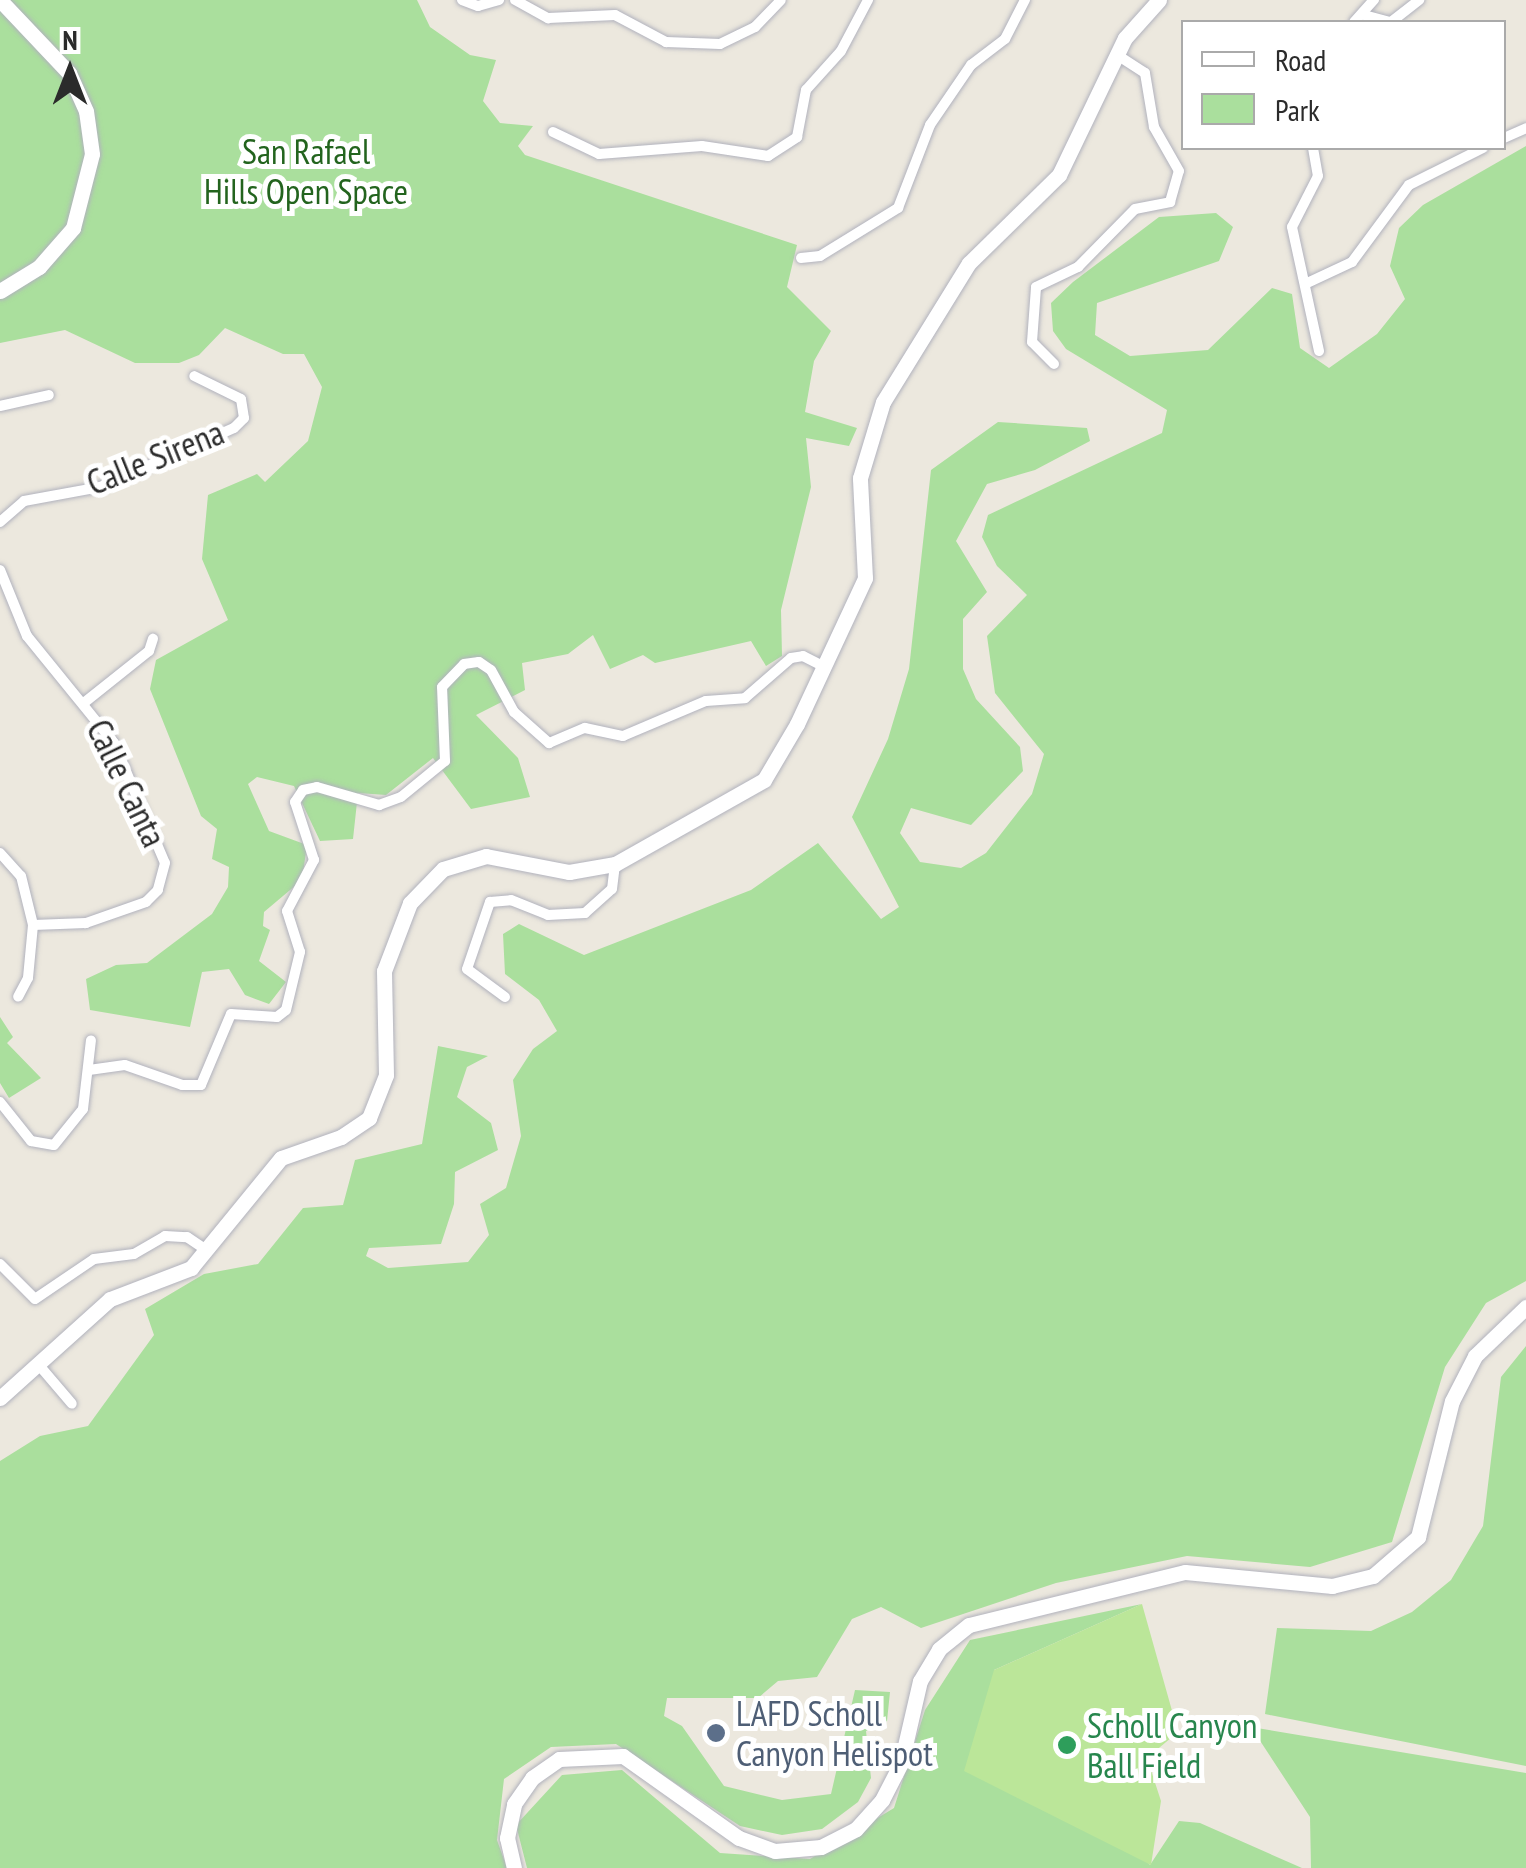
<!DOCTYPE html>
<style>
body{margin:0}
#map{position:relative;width:1526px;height:1868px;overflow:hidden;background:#ece8de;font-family:"PT Sans Narrow",sans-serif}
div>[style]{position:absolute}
.green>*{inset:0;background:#aadf9d}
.pitch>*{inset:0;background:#bbe699}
.roads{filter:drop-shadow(0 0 2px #b1b2bd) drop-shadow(0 0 2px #b1b2bd)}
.street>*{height:10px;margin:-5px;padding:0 5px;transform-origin:5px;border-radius:5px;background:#fff}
.secondary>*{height:15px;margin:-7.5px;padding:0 7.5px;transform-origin:7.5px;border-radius:7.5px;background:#fff}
.dots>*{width:28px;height:28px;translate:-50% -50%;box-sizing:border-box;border:5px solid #fff;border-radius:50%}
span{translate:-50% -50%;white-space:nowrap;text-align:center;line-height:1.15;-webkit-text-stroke:10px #fff;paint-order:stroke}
.park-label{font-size:35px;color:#23641e}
.street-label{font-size:35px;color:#2b2b2b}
.service-label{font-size:35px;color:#4e5e75}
.left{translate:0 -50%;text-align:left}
.leisure-label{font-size:35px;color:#27864d}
.legend{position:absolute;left:1181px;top:20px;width:325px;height:130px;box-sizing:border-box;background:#fff;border:2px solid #aaa;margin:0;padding:12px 18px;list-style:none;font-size:30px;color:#2b2b2b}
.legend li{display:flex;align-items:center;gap:20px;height:50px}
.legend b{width:50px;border:2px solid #aaa}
.north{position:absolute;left:20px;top:20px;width:100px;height:100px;-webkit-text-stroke:8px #fff;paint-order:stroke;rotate:0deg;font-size:28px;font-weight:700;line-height:40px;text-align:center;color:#2b2b2b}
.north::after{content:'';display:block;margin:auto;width:35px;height:45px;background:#2b2b2b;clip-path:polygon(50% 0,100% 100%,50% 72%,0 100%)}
</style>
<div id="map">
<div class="green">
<div style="clip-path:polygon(0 0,417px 0,430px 27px,470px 55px,496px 60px,483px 101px,500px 123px,533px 126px,518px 146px,525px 155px,797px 245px,787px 287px,831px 331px,814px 361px,805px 412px,857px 428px,849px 446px,806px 438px,811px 487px,781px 610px,782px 656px,766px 666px,751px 641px,655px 663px,643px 655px,610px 669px,593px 635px,568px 654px,522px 663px,525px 690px,476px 715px,518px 758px,530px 797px,471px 809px,433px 758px,386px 795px,358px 793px,353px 839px,320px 841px,294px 786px,257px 777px,248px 784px,269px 831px,307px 845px,302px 880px,264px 912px,263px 926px,270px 930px,259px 961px,286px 982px,269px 1004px,245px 995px,229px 969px,202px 972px,190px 1027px,90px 1010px,86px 979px,116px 965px,147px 963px,212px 914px,228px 887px,229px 867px,212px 859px,217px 829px,201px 816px,150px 689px,156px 660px,228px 620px,202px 559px,208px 495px,257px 474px,265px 482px,308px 441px,322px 387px,304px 354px,283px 354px,225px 328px,199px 355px,179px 363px,135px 363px,65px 330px,0 343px)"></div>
<div style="clip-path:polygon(1526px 146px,1526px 1281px,1486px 1303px,1445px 1367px,1392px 1542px,1310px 1567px,1187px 1556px,1056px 1583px,921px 1628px,881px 1607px,852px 1619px,817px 1677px,778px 1681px,758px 1698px,667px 1698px,664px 1716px,682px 1726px,724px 1786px,782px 1800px,831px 1794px,855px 1690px,890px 1692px,887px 1721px,866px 1731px,871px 1778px,858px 1802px,822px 1829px,782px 1835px,740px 1826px,616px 1744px,551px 1747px,504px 1779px,497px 1840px,507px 1868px,0 1868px,0 1461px,40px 1436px,88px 1426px,154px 1335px,145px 1309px,204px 1274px,258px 1264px,303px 1208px,343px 1205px,355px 1160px,422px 1144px,438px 1046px,488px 1056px,467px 1067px,457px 1097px,491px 1123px,498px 1150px,455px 1172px,454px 1204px,441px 1244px,369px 1248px,366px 1256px,388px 1268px,468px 1262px,489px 1235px,480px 1204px,506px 1188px,521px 1136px,513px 1080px,533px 1049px,557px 1031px,539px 1000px,505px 974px,503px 934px,519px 924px,584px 955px,751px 890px,818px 843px,881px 919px,899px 907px,852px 817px,888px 739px,909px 669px,931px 470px,998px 422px,1087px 428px,1090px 441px,1035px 470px,987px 484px,956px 541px,987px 592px,963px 619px,963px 669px,976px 699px,1020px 747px,1023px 771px,971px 825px,911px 808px,900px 833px,920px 862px,961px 868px,986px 853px,1032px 794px,1044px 754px,995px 693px,987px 636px,1027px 595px,997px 566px,982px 537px,988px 515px,1162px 433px,1167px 410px,1066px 349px,1053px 331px,1051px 303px,1073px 282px,1159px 217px,1216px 213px,1233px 227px,1219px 261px,1097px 303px,1095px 335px,1130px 356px,1208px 350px,1272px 288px,1292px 294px,1300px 348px,1329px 368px,1377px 334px,1405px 299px,1390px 266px,1399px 228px,1423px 205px)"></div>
<div style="clip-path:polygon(0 1017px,13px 1037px,7px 1043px,41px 1078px,9px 1098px,0 1083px)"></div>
<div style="clip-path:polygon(1526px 1346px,1526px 1766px,1265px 1714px,1277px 1628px,1371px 1631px,1412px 1612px,1451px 1580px,1483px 1526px,1501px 1377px)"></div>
<div style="clip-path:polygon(1142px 1604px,994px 1670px,1150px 1865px,1179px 1821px,1200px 1823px,1302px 1868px,527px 1868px,516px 1825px,562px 1775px,622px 1770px,720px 1853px,810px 1859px,894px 1808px,925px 1710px,970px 1640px)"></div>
<div style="clip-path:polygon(1251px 1727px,1526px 1773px,1526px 1868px,1311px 1868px,1310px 1817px)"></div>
</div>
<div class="pitch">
<div style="clip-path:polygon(1142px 1604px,1178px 1732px,1147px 1758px,1161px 1801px,1151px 1865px,964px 1771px,994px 1670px)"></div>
</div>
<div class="roads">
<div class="street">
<div style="left:462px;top:0;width:17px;rotate:21deg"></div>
<div style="left:478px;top:6px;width:22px;rotate:-16deg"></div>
<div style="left:515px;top:0;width:38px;rotate:29deg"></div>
<div style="left:548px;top:18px;width:67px;rotate:-2.6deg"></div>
<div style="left:615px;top:15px;width:58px;rotate:27.9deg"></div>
<div style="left:666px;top:42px;width:54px;rotate:2.1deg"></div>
<div style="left:720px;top:44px;width:39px;rotate:-26deg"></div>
<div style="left:755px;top:27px;width:37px;rotate:-46deg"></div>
<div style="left:1364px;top:15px;width:28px;rotate:15deg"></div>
<div style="left:1391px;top:22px;width:36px;rotate:-38deg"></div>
<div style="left:1354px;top:22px;width:30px;rotate:-48deg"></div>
<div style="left:553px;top:132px;width:51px;rotate:25.6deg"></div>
<div style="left:599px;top:154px;width:103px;rotate:-4.4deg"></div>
<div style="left:702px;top:146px;width:67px;rotate:8.6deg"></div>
<div style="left:768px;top:156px;width:35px;rotate:-33deg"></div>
<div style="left:797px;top:137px;width:48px;rotate:-79.2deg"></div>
<div style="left:806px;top:90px;width:52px;rotate:-48.1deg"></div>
<div style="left:841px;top:51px;width:58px;rotate:-62.1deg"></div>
<div style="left:1504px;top:138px;width:24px;rotate:-24deg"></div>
<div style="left:1313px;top:148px;width:28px;rotate:80deg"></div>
<div style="left:1318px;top:176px;width:57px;rotate:117deg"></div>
<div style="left:1292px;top:227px;width:127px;rotate:77.7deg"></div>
<div style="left:801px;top:258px;width:19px;rotate:-6deg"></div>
<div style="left:820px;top:256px;width:92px;rotate:-31.6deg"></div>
<div style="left:898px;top:208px;width:89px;rotate:-68.9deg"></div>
<div style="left:930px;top:125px;width:73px;rotate:-55.7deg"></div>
<div style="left:971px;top:65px;width:43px;rotate:-37.4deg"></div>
<div style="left:1005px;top:39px;width:44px;rotate:-62.9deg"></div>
<div style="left:1305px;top:284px;width:52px;rotate:-25.1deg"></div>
<div style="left:1352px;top:262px;width:96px;rotate:-53.5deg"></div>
<div style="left:1409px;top:185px;width:83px;rotate:-26.6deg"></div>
<div style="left:1054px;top:364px;width:31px;rotate:-135deg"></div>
<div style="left:1032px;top:342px;width:55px;rotate:-85.8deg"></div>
<div style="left:1036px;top:287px;width:47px;rotate:-25.5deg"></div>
<div style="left:1078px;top:267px;width:81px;rotate:-45.5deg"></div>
<div style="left:1135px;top:209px;width:36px;rotate:-11deg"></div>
<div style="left:1170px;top:202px;width:32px;rotate:-74deg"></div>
<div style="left:1179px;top:171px;width:51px;rotate:-119.6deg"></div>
<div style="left:1154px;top:127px;width:55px;rotate:-99.5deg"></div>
<div style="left:1145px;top:73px;width:35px;rotate:-147deg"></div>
<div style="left:0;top:406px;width:50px;rotate:-12.7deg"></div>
<div style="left:0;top:522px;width:32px;rotate:-41deg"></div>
<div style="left:24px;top:501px;width:77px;rotate:-10.4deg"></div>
<div style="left:100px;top:487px;width:146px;rotate:-23.8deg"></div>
<div style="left:234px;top:428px;width:14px;rotate:-45deg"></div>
<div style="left:244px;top:418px;width:19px;rotate:-99deg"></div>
<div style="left:241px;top:399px;width:52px;rotate:-153.9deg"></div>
<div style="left:0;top:570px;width:71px;rotate:67.8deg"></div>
<div style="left:27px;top:636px;width:138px;rotate:50.9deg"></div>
<div style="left:114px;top:743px;width:130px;rotate:67deg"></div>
<div style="left:165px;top:863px;width:28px;rotate:105deg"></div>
<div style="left:158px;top:890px;width:17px;rotate:135deg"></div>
<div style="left:146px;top:902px;width:64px;rotate:160.7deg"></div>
<div style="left:86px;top:923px;width:53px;rotate:177.8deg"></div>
<div style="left:85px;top:702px;width:82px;rotate:-38.6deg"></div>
<div style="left:149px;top:651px;width:13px;rotate:-72deg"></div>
<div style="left:0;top:853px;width:31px;rotate:48deg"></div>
<div style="left:21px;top:876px;width:50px;rotate:76.2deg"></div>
<div style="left:33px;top:925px;width:53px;rotate:95.4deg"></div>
<div style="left:28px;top:978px;width:21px;rotate:118deg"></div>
<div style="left:505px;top:997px;width:47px;rotate:-143.6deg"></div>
<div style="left:467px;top:969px;width:71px;rotate:-71.1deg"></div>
<div style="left:490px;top:902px;width:21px;rotate:-5deg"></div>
<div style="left:511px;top:900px;width:40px;rotate:22deg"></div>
<div style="left:548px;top:915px;width:37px;rotate:-3deg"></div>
<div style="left:585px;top:913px;width:36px;rotate:-42deg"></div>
<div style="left:612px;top:889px;width:25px;rotate:-83deg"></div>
<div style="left:89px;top:1070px;width:36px;rotate:-8deg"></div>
<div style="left:125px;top:1065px;width:60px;rotate:19.3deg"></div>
<div style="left:182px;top:1085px;width:19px"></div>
<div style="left:201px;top:1085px;width:77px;rotate:-67.1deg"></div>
<div style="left:231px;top:1014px;width:46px;rotate:3.7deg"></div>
<div style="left:277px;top:1017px;width:11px;rotate:-38deg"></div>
<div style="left:286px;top:1010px;width:60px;rotate:-76.4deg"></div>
<div style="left:300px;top:952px;width:43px;rotate:-107.6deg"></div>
<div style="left:287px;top:911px;width:58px;rotate:-62.1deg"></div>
<div style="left:314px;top:860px;width:61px;rotate:-108.1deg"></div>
<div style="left:295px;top:802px;width:14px;rotate:-56deg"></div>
<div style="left:303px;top:790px;width:14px;rotate:-12deg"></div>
<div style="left:317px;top:787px;width:65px;rotate:16.2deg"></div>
<div style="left:379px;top:805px;width:23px;rotate:-20deg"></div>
<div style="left:401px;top:797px;width:57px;rotate:-39.3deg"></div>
<div style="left:445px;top:761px;width:74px;rotate:-92.3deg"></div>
<div style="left:442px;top:687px;width:32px;rotate:-46deg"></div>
<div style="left:464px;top:664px;width:15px;rotate:-8deg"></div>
<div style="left:479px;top:662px;width:14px;rotate:34deg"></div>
<div style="left:491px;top:670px;width:48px;rotate:61.3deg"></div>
<div style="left:514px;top:712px;width:47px;rotate:41.5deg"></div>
<div style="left:549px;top:743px;width:39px;rotate:-23deg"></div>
<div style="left:585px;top:728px;width:39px;rotate:12deg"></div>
<div style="left:623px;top:736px;width:90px;rotate:-22.9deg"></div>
<div style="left:706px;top:701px;width:39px;rotate:-4deg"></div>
<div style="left:745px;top:698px;width:61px;rotate:-41deg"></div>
<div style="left:791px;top:658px;width:12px;rotate:-9deg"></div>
<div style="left:803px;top:656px;width:25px;rotate:27deg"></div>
<div style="left:0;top:1102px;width:50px;rotate:51.5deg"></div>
<div style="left:31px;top:1141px;width:23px;rotate:10deg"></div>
<div style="left:54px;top:1145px;width:46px;rotate:-51.1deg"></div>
<div style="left:83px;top:1109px;width:69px;rotate:-83.4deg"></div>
<div style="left:0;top:1264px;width:49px;rotate:45deg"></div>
<div style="left:35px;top:1299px;width:71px;rotate:-34.1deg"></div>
<div style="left:94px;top:1259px;width:40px;rotate:-7.1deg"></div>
<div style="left:134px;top:1254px;width:36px;rotate:-30deg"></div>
<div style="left:165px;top:1236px;width:22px;rotate:3deg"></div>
<div style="left:187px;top:1237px;width:25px;rotate:34deg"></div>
<div style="left:38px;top:1364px;width:52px;rotate:49.6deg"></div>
</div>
<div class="secondary">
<div style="left:0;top:291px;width:46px;rotate:-31.6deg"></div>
<div style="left:39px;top:267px;width:52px;rotate:-48.9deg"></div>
<div style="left:73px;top:228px;width:76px;rotate:-75.6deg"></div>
<div style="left:92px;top:154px;width:43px;rotate:-97.9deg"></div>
<div style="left:86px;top:111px;width:42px;rotate:-114.1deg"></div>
<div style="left:69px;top:73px;width:100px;rotate:-133.4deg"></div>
<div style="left:0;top:1398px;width:148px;rotate:-42deg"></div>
<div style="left:110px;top:1299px;width:87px;rotate:-20.9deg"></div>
<div style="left:191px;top:1268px;width:142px;rotate:-50.7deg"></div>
<div style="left:281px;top:1158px;width:64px;rotate:-19.3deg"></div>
<div style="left:341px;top:1137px;width:34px;rotate:-34deg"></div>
<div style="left:369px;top:1118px;width:46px;rotate:-68.4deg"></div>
<div style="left:386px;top:1075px;width:104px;rotate:-91.1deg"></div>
<div style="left:384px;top:971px;width:73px;rotate:-69.1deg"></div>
<div style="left:410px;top:903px;width:47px;rotate:-45.9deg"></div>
<div style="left:443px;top:869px;width:45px;rotate:-16.8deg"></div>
<div style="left:486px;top:856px;width:85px;rotate:10.9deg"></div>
<div style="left:569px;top:872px;width:47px;rotate:-9.9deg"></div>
<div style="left:615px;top:864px;width:171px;rotate:-29.4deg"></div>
<div style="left:764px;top:780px;width:65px;rotate:-59.5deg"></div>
<div style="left:797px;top:724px;width:161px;rotate:-65deg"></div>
<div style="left:865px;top:578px;width:100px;rotate:-92.9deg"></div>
<div style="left:860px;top:478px;width:79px;rotate:-73.2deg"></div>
<div style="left:883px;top:402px;width:163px;rotate:-58.3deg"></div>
<div style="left:969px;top:263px;width:126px;rotate:-44.4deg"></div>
<div style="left:1059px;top:175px;width:152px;rotate:-64.3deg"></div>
<div style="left:1125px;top:38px;width:51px;rotate:-48.2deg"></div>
<div style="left:514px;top:1868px;width:31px;rotate:-103deg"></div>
<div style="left:507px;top:1838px;width:35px;rotate:-78deg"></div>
<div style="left:514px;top:1804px;width:32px;rotate:-55deg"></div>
<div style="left:532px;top:1778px;width:33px;rotate:-35deg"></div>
<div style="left:559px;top:1759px;width:64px;rotate:-2.7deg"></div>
<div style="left:623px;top:1756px;width:142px;rotate:35.3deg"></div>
<div style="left:739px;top:1838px;width:38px;rotate:20deg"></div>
<div style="left:775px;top:1851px;width:46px;rotate:-5deg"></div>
<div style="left:821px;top:1847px;width:39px;rotate:-27deg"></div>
<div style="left:856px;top:1829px;width:39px;rotate:-48deg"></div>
<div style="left:882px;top:1800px;width:42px;rotate:-62.8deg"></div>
<div style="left:901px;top:1763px;width:84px;rotate:-77deg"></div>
<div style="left:920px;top:1681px;width:37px;rotate:-59deg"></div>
<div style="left:939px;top:1649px;width:38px;rotate:-39deg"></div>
<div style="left:969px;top:1625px;width:222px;rotate:-13.8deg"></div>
<div style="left:1185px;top:1572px;width:148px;rotate:5.4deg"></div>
<div style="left:1332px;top:1586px;width:42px;rotate:-13.7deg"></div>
<div style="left:1373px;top:1576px;width:60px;rotate:-40.9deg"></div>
<div style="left:1418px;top:1537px;width:140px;rotate:-76deg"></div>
<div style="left:1452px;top:1401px;width:51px;rotate:-62.9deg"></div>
<div style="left:1475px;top:1356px;width:71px;rotate:-43.9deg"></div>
</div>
</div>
<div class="dots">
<div style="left:716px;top:1733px;background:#5c6f8a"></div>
<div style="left:1067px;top:1745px;background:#2e9e5b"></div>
</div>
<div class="park-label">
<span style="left:306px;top:171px">San Rafael<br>Hills Open Space</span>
</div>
<div class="street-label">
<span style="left:155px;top:457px;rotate:-22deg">Calle Sirena</span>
<span style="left:127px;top:783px;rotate:64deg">Calle Canta</span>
</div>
<div class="service-label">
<span class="left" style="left:736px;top:1733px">LAFD Scholl<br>Canyon Helispot</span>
</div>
<div class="leisure-label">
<span class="left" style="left:1087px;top:1745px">Scholl Canyon<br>Ball Field</span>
</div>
<ul class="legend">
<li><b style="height:12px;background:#fff"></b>Road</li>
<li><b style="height:28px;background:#aadf9d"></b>Park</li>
</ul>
<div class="north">N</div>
</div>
